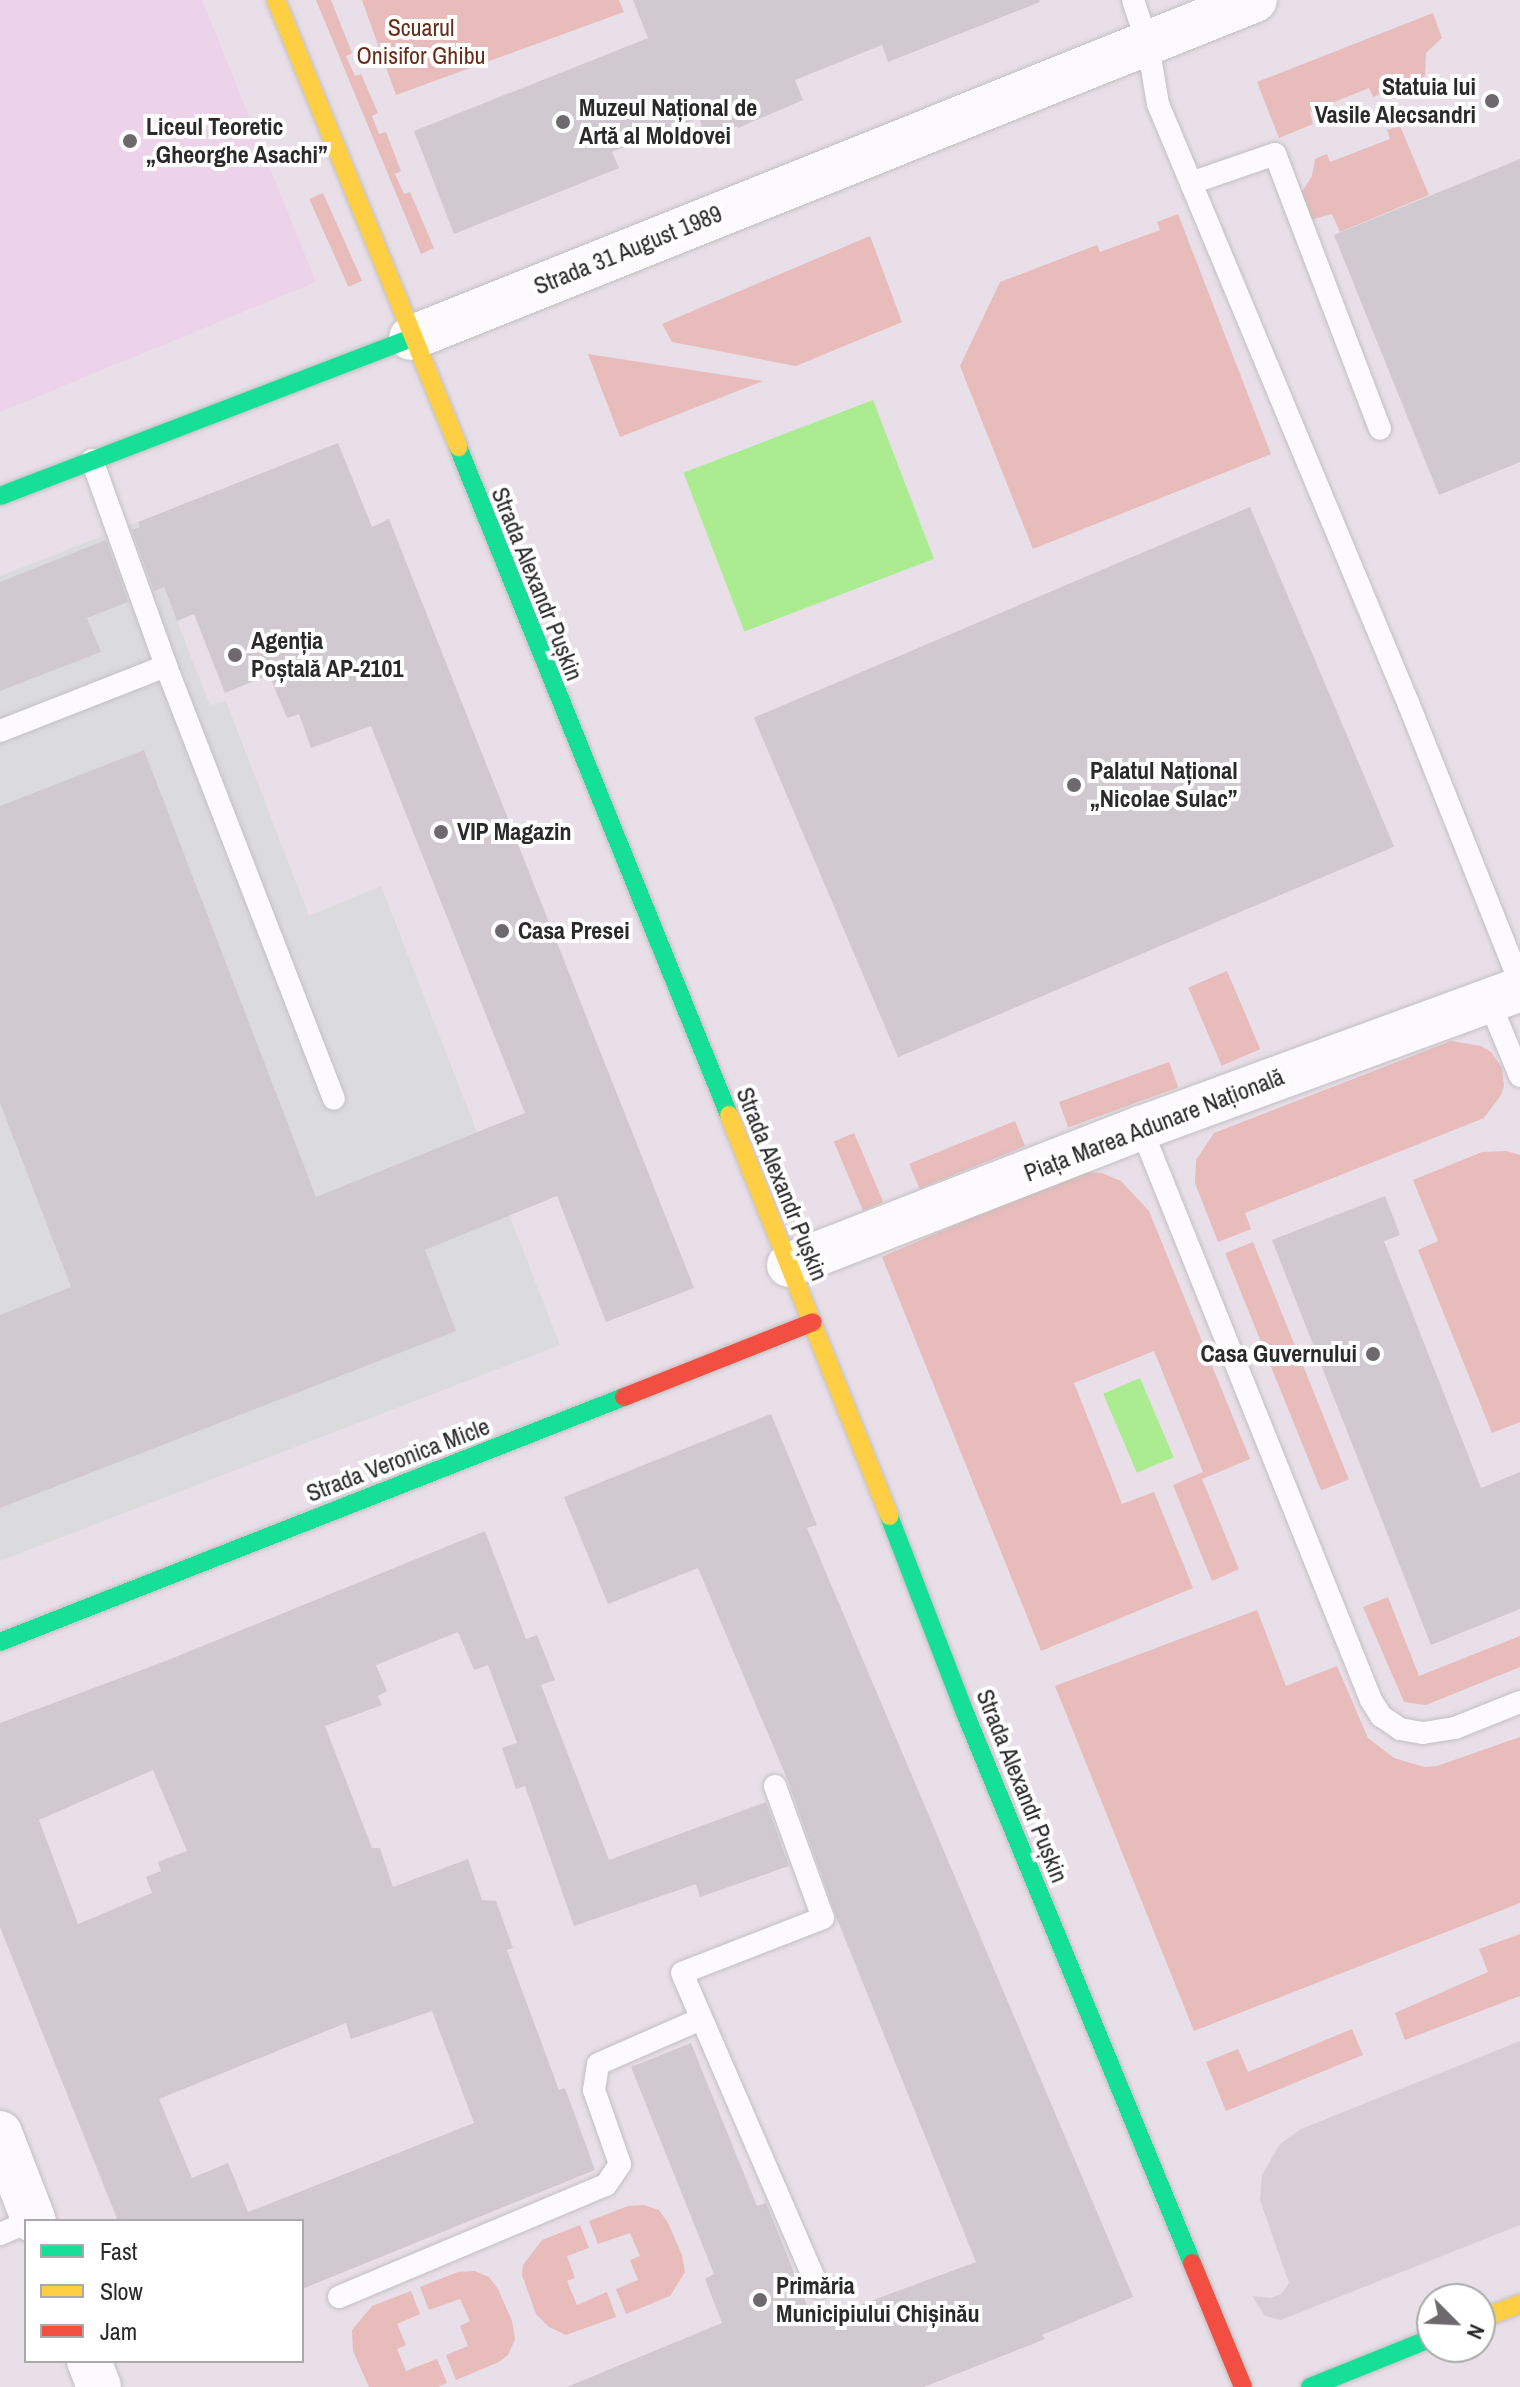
<!DOCTYPE html>
<meta charset="utf-8">
<style>
body{margin:0}
#map{position:relative;width:1520px;height:2387px;overflow:hidden;background:#e9dfe8;font-family:"Archivo Narrow",sans-serif}
div>[style]{position:absolute}
.industrial>*{inset:0;background:#dbdbde}
.education>*{inset:0;background:#ecd3e9}
.green>*{inset:0;background:#e7bcbb;transform-origin:0 0}
.plaza>*{inset:0;background:#d8ced7}
.water>*{inset:0;background:#abec90;transform-origin:0 0}
.building>*{inset:0;background:#d0cad0;transform-origin:0 0}
.roads{filter:drop-shadow(0 0 2px #c2c0c2) drop-shadow(0 0 2px #c2c0c2)}
.lane>*{height:22px;margin:-11px;padding:0 11px;transform-origin:11px;border-radius:11px;background:#fcfafc}
.street>*{height:44px;margin:-22px;padding:0 22px;transform-origin:22px;border-radius:22px;background:#fcfafc}
.fast>*{height:18px;margin:-9px;padding:0 9px;transform-origin:9px;border-radius:9px;background:#16e098}
.slow>*{height:18px;margin:-9px;padding:0 9px;transform-origin:9px;border-radius:9px;background:#ffcf43}
.jam>*{height:18px;margin:-9px;padding:0 9px;transform-origin:9px;border-radius:9px;background:#f24e42}
.dots>*{width:22px;height:22px;translate:-50% -50%;box-sizing:border-box;border:4px solid #fff;border-radius:50%}
span{translate:-50% -50%;white-space:nowrap;text-align:center;line-height:1.15;-webkit-text-stroke:8px #fff;paint-order:stroke}
.park-label{font-size:24px;color:#692c18}
.poi-label{font-size:24px;color:#2a2a2a;font-weight:700}
.right{translate:-100% -50%;text-align:right}
.left{translate:0 -50%;text-align:left}
.street-label{font-size:24px;color:#2a2a2a}
.legend{position:absolute;left:24px;top:2219px;width:280px;height:144px;box-sizing:border-box;background:#fff;border:2px solid #aaa;margin:0;padding:10px 14px;list-style:none;font-size:24px;color:#2a2a2a}
.legend li{display:flex;align-items:center;gap:16px;height:40px}
.legend b{width:40px;border:2px solid #aaa}
.north{position:absolute;left:1416px;top:2283px;width:80px;height:80px;box-sizing:border-box;background:#fff;border:2px solid #aaa;border-radius:50%;rotate:114deg;font-size:22px;font-weight:700;line-height:32px;text-align:center;color:#2a2a2a}
.north::after{content:'';display:block;margin:auto;width:28px;height:36px;background:#6d696c;clip-path:polygon(50% 0,100% 100%,50% 72%,0 100%)}
</style>
<div id="map">
<div class="industrial">
<div style="clip-path:polygon(138px 522px,210px 705px,226px 701px,309px 916px,381px 886px,560px 1345px,0 1561px,0 576px)"></div>
</div>
<div class="education">
<div style="clip-path:polygon(0 0,202px 0,316px 282px,0 412px)"></div>
</div>
<div class="green">
<div style="clip-path:polygon(316px 0,331px 0,352px 53px,346px 56px,355px 76px,361px 74px,378px 113px,372px 116px,379px 134px,386px 132px,401px 171px,395px 174px,404px 194px,410px 192px,434px 248px,421px 254px)"></div>
<div style="clip-path:polygon(362px 0,619px 0,624px 12px,396px 95px)"></div>
<div style="clip-path:polygon(1433px 13px,1442px 38px,1426px 53px,1425px 76px,1373px 97px,1369px 88px,1310px 112px,1313px 124px,1279px 138px,1257px 82px)"></div>
<div style="clip-path:polygon(1400px 126px,1429px 195px,1340px 232px,1332px 214px,1310px 220px,1300px 195px,1312px 176px,1315px 159px,1327px 154px,1330px 162px,1390px 139px,1387px 130px)"></div>
<div style="left:323px;top:193px;width:96px;height:15px;rotate:66deg"></div>
<div style="clip-path:polygon(1178px 214px,1271px 454px,1033px 549px,960px 366px,1000px 282px,1097px 245px,1100px 252px,1160px 230px,1157px 222px)"></div>
<div style="clip-path:polygon(870px 236px,902px 322px,796px 366px,672px 342px,662px 324px)"></div>
<div style="clip-path:polygon(588px 354px,763px 381px,620px 437px)"></div>
<div style="left:1227px;top:971px;width:85px;height:42px;rotate:67deg"></div>
<div style="clip-path:polygon(1451px 1041px,1481px 1046px,1491px 1052px,1502px 1068px,1504px 1086px,1501px 1095px,1484px 1118px,1245px 1213px,1251px 1229px,1218px 1242px,1195px 1183px,1196px 1160px,1214px 1133px)"></div>
<div style="left:1169px;top:1062px;width:27px;height:117px;rotate:70deg"></div>
<div style="left:1015px;top:1121px;width:27px;height:114px;rotate:68deg"></div>
<div style="left:854px;top:1133px;width:75px;height:22px;rotate:67deg"></div>
<div style="clip-path:polygon(1506px 1151px,1520px 1155px,1520px 1422px,1492px 1433px,1418px 1250px,1438px 1241px,1413px 1180px,1482px 1152px)"></div>
<div style="clip-path:polygon(1085px 1172px,1102px 1173px,1121px 1181px,1149px 1211px,1250px 1459px,1202px 1479px,1239px 1569px,1212px 1581px,1173px 1485px,1203px 1472px,1154px 1351px,1074px 1383px,1122px 1504px,1154px 1492px,1193px 1588px,1041px 1651px,882px 1257px,1058px 1180px)"></div>
<div style="left:1253px;top:1242px;width:256px;height:30px;rotate:68deg"></div>
<div style="clip-path:polygon(1388px 1597px,1419px 1676px,1520px 1636px,1520px 1667px,1426px 1705px,1404px 1702px,1363px 1607px)"></div>
<div style="clip-path:polygon(1257px 1610px,1286px 1686px,1337px 1666px,1368px 1738px,1394px 1758px,1424px 1767px,1437px 1766px,1520px 1737px,1520px 1903px,1194px 2031px,1055px 1686px)"></div>
<div style="clip-path:polygon(1520px 1934px,1520px 1996px,1405px 2040px,1395px 2013px,1488px 1972px,1479px 1949px)"></div>
<div style="clip-path:polygon(1352px 2029px,1363px 2055px,1226px 2111px,1206px 2062px,1238px 2049px,1248px 2072px)"></div>
<div style="clip-path:polygon(644px 2205px,659px 2210px,668px 2223px,682px 2255px,685px 2272px,670px 2296px,626px 2314px,616px 2289px,638px 2280px,630px 2260px,640px 2256px,630px 2233px,598px 2244px,589px 2221px,628px 2206px)"></div>
<div style="clip-path:polygon(580px 2225px,589px 2248px,567px 2256px,575px 2278px,567px 2281px,577px 2305px,607px 2292px,616px 2317px,566px 2335px,549px 2327px,536px 2314px,522px 2275px,523px 2265px,542px 2240px)"></div>
<div style="clip-path:polygon(475px 2271px,489px 2277px,498px 2289px,512px 2321px,515px 2339px,508px 2355px,499px 2362px,456px 2380px,446px 2355px,468px 2346px,460px 2326px,470px 2321px,460px 2299px,429px 2310px,420px 2287px,458px 2272px)"></div>
<div style="clip-path:polygon(411px 2291px,420px 2314px,397px 2324px,406px 2345px,397px 2349px,406px 2371px,437px 2359px,447px 2383px,438px 2387px,369px 2387px,353px 2351px,352px 2330px,372px 2306px)"></div>
</div>
<div class="plaza">
<div style="clip-path:polygon(1520px 2041px,1520px 2225px,1281px 2320px,1265px 2316px,1252px 2296px,1271px 2298px,1281px 2294px,1289px 2283px,1260px 2200px,1262px 2175px,1280px 2144px,1301px 2129px)"></div>
</div>
<div class="water">
<div style="left:873px;top:400px;width:170px;height:203px;rotate:69deg"></div>
<div style="left:1140px;top:1378px;width:86px;height:40px;rotate:67deg"></div>
</div>
<div class="building">
<div style="clip-path:polygon(633px 0,1039px 0,1040px 2px,888px 62px,882px 45px,795px 80px,803px 100px,738px 128px,737px 126px,706px 138px,699px 118px,612px 152px,619px 168px,454px 234px,414px 131px,648px 38px)"></div>
<div style="clip-path:polygon(1520px 159px,1520px 462px,1439px 495px,1334px 235px)"></div>
<div style="clip-path:polygon(338px 443px,372px 527px,389px 519px,694px 1288px,606px 1322px,557px 1196px,425px 1250px,456px 1331px,0 1508px,0 1315px,71px 1287px,0 1103px,0 806px,144px 750px,316px 1197px,525px 1113px,371px 726px,311px 748px,299px 714px,287px 718px,269px 675px,225px 693px,194px 614px,177px 621px,164px 587px,154px 591px,132px 530px,140px 527px,138px 522px)"></div>
<div style="left:1250px;top:507px;width:369px;height:539px;rotate:67deg"></div>
<div style="clip-path:polygon(106px 540px,128px 602px,87px 618px,101px 652px,0 691px,0 582px)"></div>
<div style="clip-path:polygon(1385px 1196px,1400px 1235px,1384px 1241px,1481px 1488px,1520px 1472px,1520px 1609px,1431px 1645px,1272px 1240px)"></div>
<div style="clip-path:polygon(771px 1414px,817px 1525px,807px 1528px,1133px 2297px,1042px 2335px,1045px 2339px,924px 2387px,567px 2387px,722px 2323px,705px 2279px,714px 2274px,631px 2067px,691px 2043px,757px 2206px,766px 2203px,814px 2322px,976px 2262px,837px 1919px,788px 1781px,698px 1568px,608px 1604px,564px 1497px)"></div>
<div style="clip-path:polygon(evenodd,485px 1531px,526px 1639px,537px 1635px,555px 1680px,541px 1685px,609px 1860px,766px 1802px,789px 1866px,700px 1897px,696px 1884px,574px 1926px,525px 1786px,516px 1789px,502px 1748px,517px 1743px,488px 1665px,474px 1670px,458px 1632px,376px 1665px,387px 1691px,378px 1696px,382px 1705px,325px 1726px,372px 1848px,380px 1848px,393px 1887px,468px 1859px,482px 1900px,496px 1901px,513px 1948px,507px 1950px,559px 2090px,565px 2088px,595px 2170px,302px 2289px,302px 2221px,118px 2221px,0 1927px,0 1723px,163px 1662px,485px 1531px,153px 1770px,187px 1851px,158px 1862px,161px 1871px,146px 1877px,152px 1893px,78px 1924px,39px 1820px,153px 1770px,485px 1531px,432px 2011px,474px 2123px,248px 2212px,228px 2163px,192px 2178px,159px 2099px,346px 2023px,351px 2039px,432px 2011px)"></div>
</div>
<div class="roads">
<div class="lane">
<div style="left:1133px;top:0;width:47px;rotate:71.6deg"></div>
<div style="left:1148px;top:45px;width:60px;rotate:80.4deg"></div>
<div style="left:1158px;top:104px;width:651px;rotate:67.33deg"></div>
<div style="left:1409px;top:705px;width:298px;rotate:68.2deg"></div>
<div style="left:1191px;top:183px;width:89px;rotate:-19deg"></div>
<div style="left:1275px;top:154px;width:294px;rotate:69.1deg"></div>
<div style="left:92px;top:460px;width:219px;rotate:70.2deg"></div>
<div style="left:166px;top:666px;width:464px;rotate:68.8deg"></div>
<div style="left:0;top:731px;width:178px;rotate:-21.4deg"></div>
<div style="left:1489px;top:1001px;width:81px;rotate:67.5deg"></div>
<div style="left:1141px;top:1128px;width:617px;rotate:68.1deg"></div>
<div style="left:1371px;top:1700px;width:19px;rotate:58deg"></div>
<div style="left:1381px;top:1716px;width:23px;rotate:34deg"></div>
<div style="left:1400px;top:1729px;width:23px;rotate:10deg"></div>
<div style="left:1423px;top:1733px;width:32px;rotate:-9deg"></div>
<div style="left:1455px;top:1728px;width:70px;rotate:-21.8deg"></div>
<div style="left:775px;top:1786px;width:140px;rotate:70deg"></div>
<div style="left:823px;top:1918px;width:151px;rotate:158.7deg"></div>
<div style="left:682px;top:1973px;width:343px;rotate:66.6deg"></div>
<div style="left:0;top:2234px;width:28px;rotate:-23deg"></div>
<div style="left:339px;top:2297px;width:290px;rotate:-22.8deg"></div>
<div style="left:606px;top:2185px;width:25px;rotate:-56deg"></div>
<div style="left:620px;top:2164px;width:78px;rotate:-109.4deg"></div>
<div style="left:594px;top:2090px;width:26px;rotate:-81deg"></div>
<div style="left:598px;top:2064px;width:112px;rotate:-23.6deg"></div>
</div>
<div class="street">
<div style="left:411px;top:338px;width:909px;rotate:-21.82deg"></div>
<div style="left:789px;top:1265px;width:378px;rotate:-21.3deg"></div>
<div style="left:1141px;top:1128px;width:404px;rotate:-20.1deg"></div>
<div style="left:0;top:2133px;width:94px;rotate:68.9deg"></div>
<div style="left:89px;top:2361px;width:28px;rotate:69deg"></div>
</div>
<div class="fast">
<div style="left:458px;top:447px;width:721px;rotate:67.92deg"></div>
<div style="left:0;top:496px;width:440px;rotate:-21deg"></div>
<div style="left:889px;top:1516px;width:211px;rotate:68.9deg"></div>
<div style="left:965px;top:1713px;width:595px;rotate:67.57deg"></div>
<div style="left:0;top:1642px;width:670px;rotate:-21.44deg"></div>
<div style="left:1310px;top:2387px;width:131px;rotate:-21.9deg"></div>
</div>
<div class="slow">
<div style="left:276px;top:0;width:483px;rotate:67.8deg"></div>
<div style="left:729px;top:1115px;width:432px;rotate:68.2deg"></div>
<div style="left:1480px;top:2319px;width:43px;rotate:-20.6deg"></div>
</div>
<div class="jam">
<div style="left:624px;top:1397px;width:203px;rotate:-21.6deg"></div>
<div style="left:1192px;top:2263px;width:134px;rotate:67.6deg"></div>
</div>
</div>
<div class="dots">
<div style="left:1492px;top:101px;background:#6d696c"></div>
<div style="left:563px;top:122px;background:#6d696c"></div>
<div style="left:130px;top:141px;background:#6d696c"></div>
<div style="left:235px;top:655px;background:#6d696c"></div>
<div style="left:1074px;top:785px;background:#6d696c"></div>
<div style="left:441px;top:832px;background:#6d696c"></div>
<div style="left:502px;top:931px;background:#6d696c"></div>
<div style="left:1373px;top:1354px;background:#6d696c"></div>
<div style="left:760px;top:2300px;background:#6d696c"></div>
</div>
<div class="park-label">
<span style="left:421px;top:42px">Scuarul<br>Onisifor Ghibu</span>
</div>
<div class="poi-label">
<span class="right" style="left:1476px;top:101px">Statuia lui<br>Vasile Alecsandri</span>
<span class="left" style="left:579px;top:122px">Muzeul Național de<br>Artă al Moldovei</span>
<span class="left" style="left:146px;top:141px">Liceul Teoretic<br>„Gheorghe Asachi”</span>
<span class="left" style="left:251px;top:655px">Agenția<br>Poștală AP-2101</span>
<span class="left" style="left:1090px;top:785px">Palatul Național<br>„Nicolae Sulac”</span>
<span class="left" style="left:457px;top:832px">VIP Magazin</span>
<span class="left" style="left:518px;top:931px">Casa Presei</span>
<span class="right" style="left:1357px;top:1354px">Casa Guvernului</span>
<span class="left" style="left:776px;top:2300px">Primăria<br>Municipiului Chișinău</span>
</div>
<div class="street-label">
<span style="left:628px;top:250px;rotate:-22deg">Strada 31 August 1989</span>
<span style="left:537px;top:584px;rotate:68deg">Strada Alexandr Pușkin</span>
<span style="left:1154px;top:1125px;rotate:-21deg">Piața Marea Adunare Națională</span>
<span style="left:782px;top:1184px;rotate:68deg">Strada Alexandr Pușkin</span>
<span style="left:398px;top:1460px;rotate:-21deg">Strada Veronica Micle</span>
<span style="left:1022px;top:1786px;rotate:68deg">Strada Alexandr Pușkin</span>
</div>
<ul class="legend">
<li><b style="height:10px;background:#16e098"></b>Fast</li>
<li><b style="height:10px;background:#ffcf43"></b>Slow</li>
<li><b style="height:10px;background:#f24e42"></b>Jam</li>
</ul>
<div class="north">N</div>
</div>
